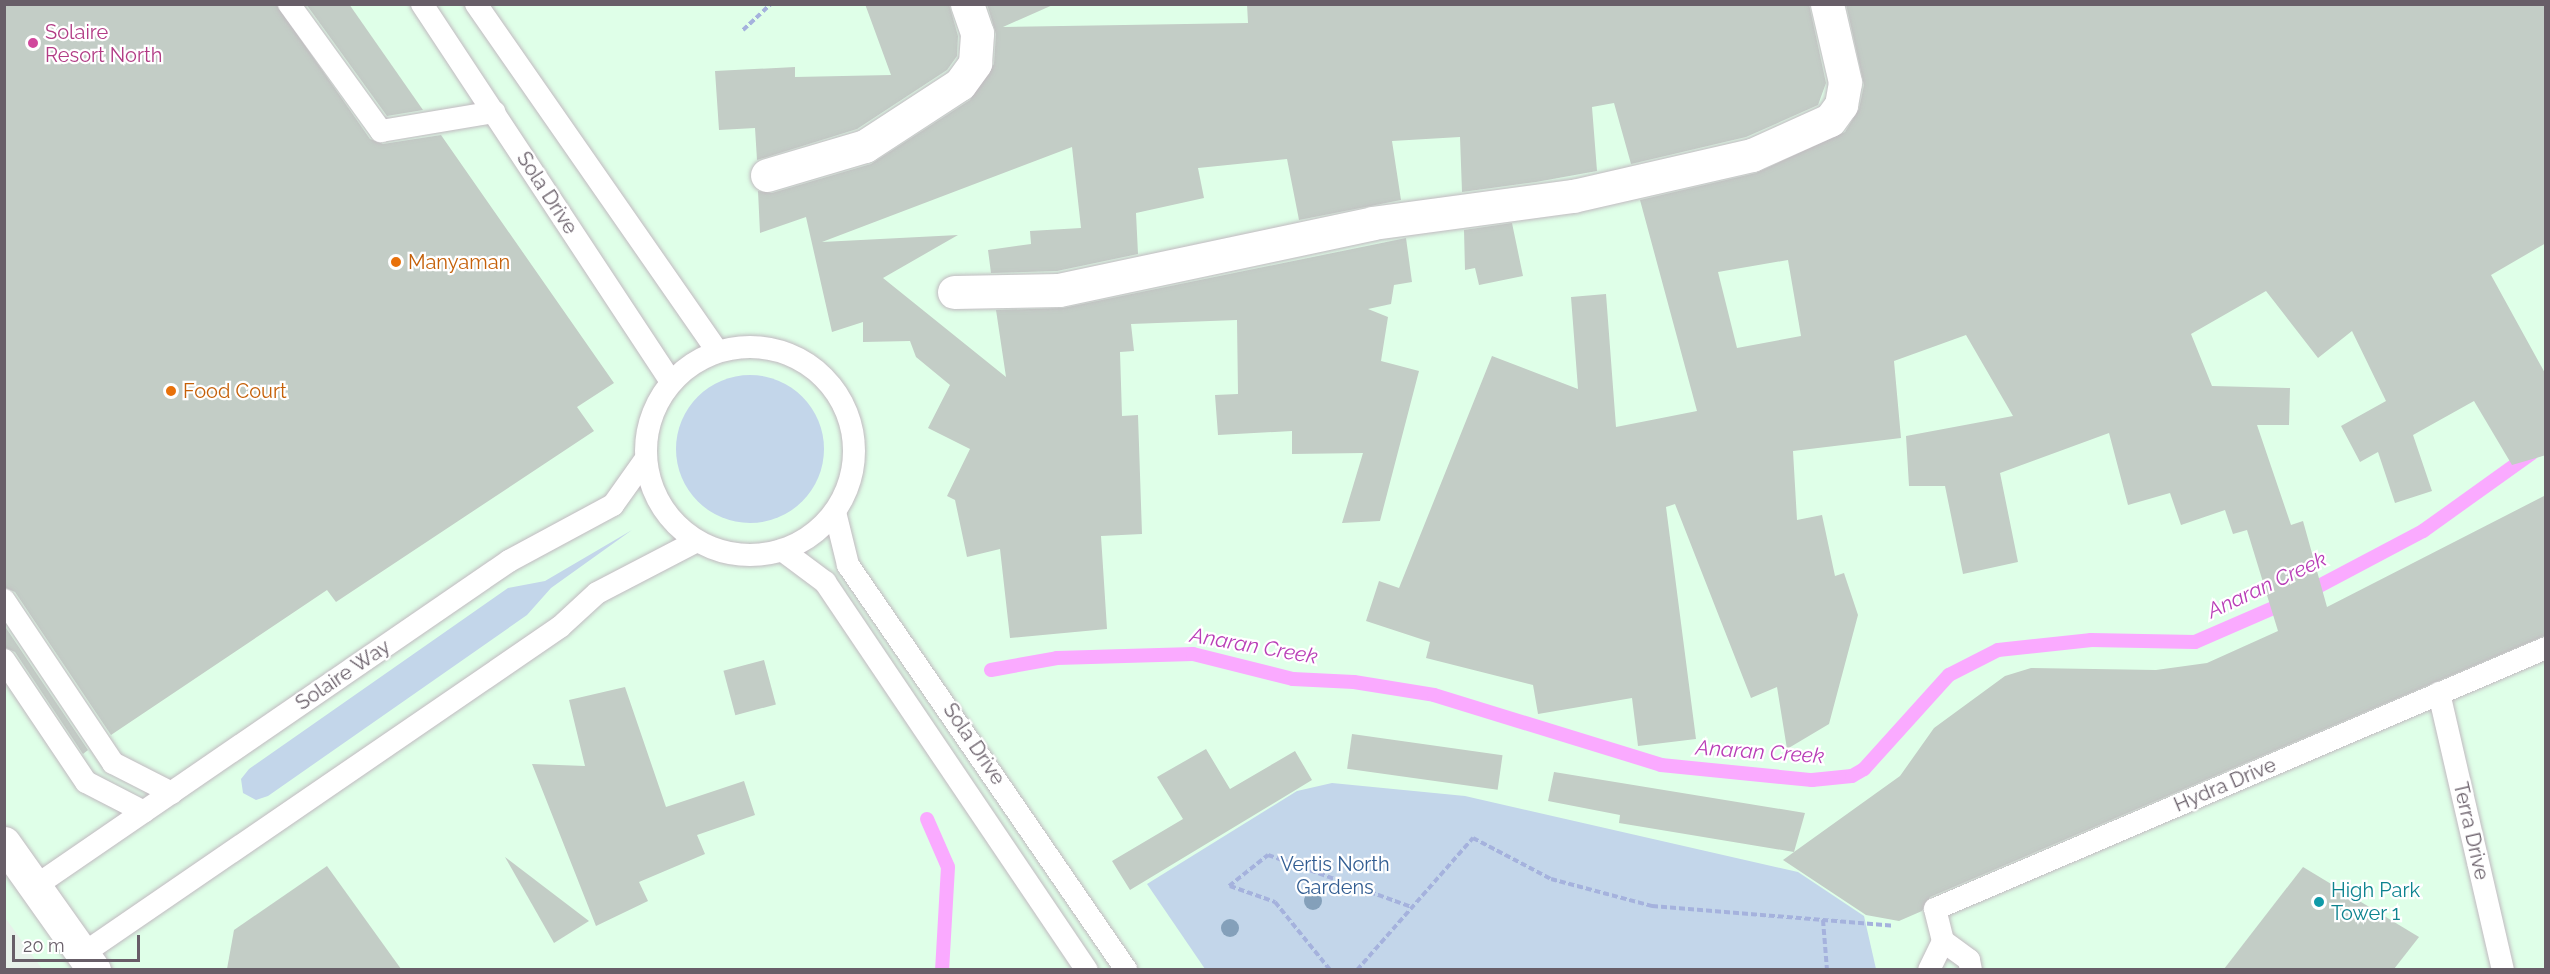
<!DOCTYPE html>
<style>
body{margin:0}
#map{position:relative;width:2550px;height:974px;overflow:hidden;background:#e7f1ea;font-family:Raleway,sans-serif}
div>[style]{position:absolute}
.commercial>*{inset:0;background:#dfffe8}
.green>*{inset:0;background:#c3d6ea}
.round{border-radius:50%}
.stream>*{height:14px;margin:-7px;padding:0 7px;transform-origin:7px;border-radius:7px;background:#faaaff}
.building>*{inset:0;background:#c3cdc6;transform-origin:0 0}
.path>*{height:4px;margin-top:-2px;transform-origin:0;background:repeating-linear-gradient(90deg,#a5b2dd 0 6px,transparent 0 9px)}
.roads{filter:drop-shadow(0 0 2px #c1bac0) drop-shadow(0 0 2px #c1bac0)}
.lane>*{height:22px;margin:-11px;padding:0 11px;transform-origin:11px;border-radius:11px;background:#fff}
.lane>.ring{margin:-11px;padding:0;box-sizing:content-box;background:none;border:22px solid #fff;border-radius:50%}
.street>*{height:33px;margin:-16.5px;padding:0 16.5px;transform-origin:16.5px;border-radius:16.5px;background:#fff}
.trees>*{width:18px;height:18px;margin:-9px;border-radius:50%;background:#84a0ba}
.dots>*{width:16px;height:16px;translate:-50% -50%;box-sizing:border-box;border:3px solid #fff;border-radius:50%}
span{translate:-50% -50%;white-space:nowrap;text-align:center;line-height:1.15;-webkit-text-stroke:4.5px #fff;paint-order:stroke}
.hotel-label{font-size:20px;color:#b23c85}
.left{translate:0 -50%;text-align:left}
.street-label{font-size:20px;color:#685e68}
.food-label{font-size:20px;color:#c56008}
.park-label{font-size:20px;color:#335e93}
.culture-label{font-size:20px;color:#0d838f}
.water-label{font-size:21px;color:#b93eb7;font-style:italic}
.frame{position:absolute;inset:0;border:6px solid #685e68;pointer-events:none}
.scale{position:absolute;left:12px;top:935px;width:128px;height:27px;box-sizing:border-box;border:3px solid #685e68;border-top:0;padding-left:8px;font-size:18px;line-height:21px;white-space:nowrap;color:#685e68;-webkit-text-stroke:4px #fff;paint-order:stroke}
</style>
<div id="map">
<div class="commercial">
<div style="clip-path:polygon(4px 5px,2545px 5px,2545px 969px,42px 969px,4px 916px)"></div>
</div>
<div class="green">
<div class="round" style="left:676px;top:375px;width:148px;height:148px"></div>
<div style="clip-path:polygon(632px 530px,551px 588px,527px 615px,268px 796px,256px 800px,243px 793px,241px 779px,249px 769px,508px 588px,545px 581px)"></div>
<div style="clip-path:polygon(1332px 783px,1465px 796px,1798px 872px,1864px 916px,1876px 969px,1205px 969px,1147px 884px,1297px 791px)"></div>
</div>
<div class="stream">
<div style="left:2304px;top:594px;width:135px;rotate:-27.9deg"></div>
<div style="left:2423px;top:531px;width:134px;rotate:-35.6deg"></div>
<div style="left:991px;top:670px;width:67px;rotate:-10.3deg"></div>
<div style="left:1057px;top:658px;width:136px;rotate:-1.7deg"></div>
<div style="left:1193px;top:654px;width:103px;rotate:14deg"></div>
<div style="left:1293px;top:679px;width:61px;rotate:2.8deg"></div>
<div style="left:1354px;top:682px;width:81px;rotate:9.2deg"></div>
<div style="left:1434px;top:695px;width:238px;rotate:17.1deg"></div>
<div style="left:1661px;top:765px;width:152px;rotate:5.7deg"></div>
<div style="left:1812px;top:780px;width:40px;rotate:-5.7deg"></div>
<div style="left:1852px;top:776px;width:14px;rotate:-30deg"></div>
<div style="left:1864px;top:769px;width:127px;rotate:-47.9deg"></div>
<div style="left:1949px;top:675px;width:55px;rotate:-27deg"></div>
<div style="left:1998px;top:650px;width:94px;rotate:-6.1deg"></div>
<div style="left:2091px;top:640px;width:104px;rotate:1.1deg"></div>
<div style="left:2195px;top:642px;width:100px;rotate:-23.5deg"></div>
<div style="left:927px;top:819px;width:52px;rotate:66.4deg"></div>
<div style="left:948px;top:867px;width:103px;rotate:93.3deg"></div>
</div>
<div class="building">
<div style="clip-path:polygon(4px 4px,276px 4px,370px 139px,383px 144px,441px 135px,614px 383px,577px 407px,594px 431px,336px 602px,327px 590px,111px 735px,15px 592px,4px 587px)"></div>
<div style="clip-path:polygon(306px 4px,349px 4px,423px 110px,387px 116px)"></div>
<div style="clip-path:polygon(865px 4px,949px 4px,958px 36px,957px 56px,947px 70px,857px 129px,757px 160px,755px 128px,719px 130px,715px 71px,795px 67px,795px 77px,891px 75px)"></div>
<div style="clip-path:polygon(987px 4px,1055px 4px,1003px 27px,1248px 23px,1247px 4px,1809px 4px,1826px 83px,1818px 105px,1746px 137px,1631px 164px,1614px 103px,1592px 107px,1597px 171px,1536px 182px,1462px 192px,1460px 137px,1392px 141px,1401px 200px,1299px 220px,1287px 159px,1198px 168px,1204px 198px,1136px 213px,1138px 254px,1057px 271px,991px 273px,988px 250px,1031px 244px,1030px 231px,1081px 228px,1072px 147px,822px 242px,958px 235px,883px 278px,1006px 377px,996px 310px,1063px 308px,1406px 238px,1412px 282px,1394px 285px,1391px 304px,1368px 309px,1388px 317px,1381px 361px,1419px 371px,1380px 521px,1342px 523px,1363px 453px,1292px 454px,1292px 431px,1218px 435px,1215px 395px,1238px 394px,1237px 320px,1131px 324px,1134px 351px,1120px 352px,1122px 416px,1138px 415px,1142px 534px,1101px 536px,1107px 629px,1010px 638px,1000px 549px,967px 557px,955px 500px,947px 496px,970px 449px,928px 428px,950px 385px,916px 357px,910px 341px,863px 342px,863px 322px,832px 332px,806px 217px,760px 233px,758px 191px,772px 193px,871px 164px,970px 100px,994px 64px,996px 34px)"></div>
<div style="clip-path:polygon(evenodd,1846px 4px,2546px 4px,2546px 243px,2491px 275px,2546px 375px,2546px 455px,2512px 465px,2474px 401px,2413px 435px,2432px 491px,2395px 503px,2378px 452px,2360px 462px,2341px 426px,2386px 401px,2352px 331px,2318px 358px,2266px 291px,2191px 334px,2212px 386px,2290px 388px,2289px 425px,2257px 425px,2291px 525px,2303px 521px,2327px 607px,2546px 495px,2546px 635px,1930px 897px,1922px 911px,1899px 921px,1866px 915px,1783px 860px,1794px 852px,1619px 823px,1620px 815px,1548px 801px,1554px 772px,1805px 813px,1794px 852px,1900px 776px,1934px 728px,2005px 676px,2031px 668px,2156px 670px,2207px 663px,2278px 631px,2247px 530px,2233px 534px,2225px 510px,2181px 525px,2170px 493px,2128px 505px,2109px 433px,2000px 473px,2018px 562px,1963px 574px,1945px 486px,1909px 486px,1906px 436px,2013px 416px,1966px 335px,1894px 361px,1901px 438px,1793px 451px,1797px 520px,1822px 515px,1835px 576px,1844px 573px,1858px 615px,1829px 724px,1787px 749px,1777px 687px,1751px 698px,1675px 504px,1666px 507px,1696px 739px,1638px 746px,1632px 698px,1538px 714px,1533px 685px,1426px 658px,1430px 642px,1366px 621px,1379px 581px,1399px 588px,1492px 356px,1578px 389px,1571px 297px,1606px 294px,1616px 427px,1697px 411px,1640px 200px,1756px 173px,1845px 132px,1859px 109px,1864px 85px,1846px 4px,1788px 260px,1801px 336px,1737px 348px,1718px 272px,1788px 260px)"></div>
<div style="clip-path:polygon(1512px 223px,1523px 276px,1479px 285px,1475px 268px,1465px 270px,1464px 230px)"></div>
<div style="clip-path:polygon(4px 625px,88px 750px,83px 754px,15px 652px,4px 647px)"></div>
<div style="left:764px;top:660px;width:46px;height:42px;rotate:75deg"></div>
<div style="clip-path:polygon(625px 687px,666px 807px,744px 781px,755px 815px,697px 835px,705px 854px,639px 882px,648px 901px,596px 926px,532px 764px,585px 766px,569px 700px)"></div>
<div style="left:1352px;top:734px;width:152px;height:35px;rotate:8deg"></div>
<div style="clip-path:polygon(1206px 749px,1230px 789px,1295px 751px,1312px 780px,1130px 890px,1112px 861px,1183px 819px,1157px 777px)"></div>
<div style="clip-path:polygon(505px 857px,589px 921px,554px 943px)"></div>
<div style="clip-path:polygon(327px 866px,401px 969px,227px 969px,234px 930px)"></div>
<div style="clip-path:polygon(2303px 867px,2419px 937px,2394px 969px,2224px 969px)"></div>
</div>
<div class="path">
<div style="left:743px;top:30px;width:38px;rotate:-43deg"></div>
<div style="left:1229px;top:886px;width:50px;rotate:-38.5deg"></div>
<div style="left:1268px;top:855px;width:153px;rotate:19.9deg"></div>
<div style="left:1230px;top:886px;width:48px;rotate:19.6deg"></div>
<div style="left:1275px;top:902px;width:87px;rotate:51deg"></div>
<div style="left:1823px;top:920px;width:50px;rotate:85.4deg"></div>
<div style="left:1357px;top:970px;width:176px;rotate:-48.7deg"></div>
<div style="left:1473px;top:838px;width:88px;rotate:27.7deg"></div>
<div style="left:1551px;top:879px;width:105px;rotate:15deg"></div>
<div style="left:1652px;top:906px;width:242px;rotate:4.7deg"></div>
</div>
<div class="roads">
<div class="lane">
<div style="left:289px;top:4px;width:157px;rotate:54.1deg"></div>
<div style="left:381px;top:131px;width:115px;rotate:-9.5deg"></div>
<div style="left:422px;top:4px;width:453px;rotate:56.6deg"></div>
<div style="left:476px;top:4px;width:422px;rotate:55.2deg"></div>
<div class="ring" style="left:646px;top:347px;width:186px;height:186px"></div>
<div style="left:835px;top:512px;width:55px;rotate:76.2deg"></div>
<div style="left:848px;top:565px;width:491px;rotate:55.5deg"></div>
<div style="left:782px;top:550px;width:54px;rotate:36.7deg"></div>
<div style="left:825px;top:582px;width:468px;rotate:56deg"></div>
<div style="left:4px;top:600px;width:196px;rotate:56.2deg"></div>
<div style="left:113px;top:763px;width:66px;rotate:27deg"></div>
<div style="left:4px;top:660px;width:147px;rotate:56.1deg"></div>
<div style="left:86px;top:782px;width:65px;rotate:27.3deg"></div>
<div style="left:2439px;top:693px;width:284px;rotate:77deg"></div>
<div style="left:34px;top:887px;width:576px;rotate:-34.46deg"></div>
<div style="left:509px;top:561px;width:118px;rotate:-28.3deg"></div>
<div style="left:613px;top:505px;width:55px;rotate:-54.6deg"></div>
<div style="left:1943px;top:941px;width:33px;rotate:-104deg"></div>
<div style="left:1935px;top:909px;width:664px;rotate:-23.13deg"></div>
<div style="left:84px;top:953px;width:577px;rotate:-34.41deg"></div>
<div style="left:560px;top:627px;width:50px;rotate:-42.6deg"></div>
<div style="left:597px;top:593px;width:110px;rotate:-27.5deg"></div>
<div style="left:1929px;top:970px;width:32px;rotate:-64deg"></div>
<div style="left:1943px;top:941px;width:32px;rotate:36deg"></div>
<div style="left:1969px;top:960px;width:10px;rotate:79deg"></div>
</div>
<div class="street">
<div style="left:767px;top:175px;width:102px;rotate:-16.5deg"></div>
<div style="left:865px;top:146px;width:113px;rotate:-33.1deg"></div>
<div style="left:960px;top:84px;width:26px;rotate:-54deg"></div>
<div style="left:975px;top:63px;width:30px;rotate:-86deg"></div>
<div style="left:977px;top:33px;width:31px;rotate:-109deg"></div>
<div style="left:954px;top:292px;width:105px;rotate:-1.1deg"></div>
<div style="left:1059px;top:290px;width:321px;rotate:-12deg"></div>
<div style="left:1373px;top:223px;width:202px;rotate:-7.7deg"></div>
<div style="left:1573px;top:196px;width:184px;rotate:-12.9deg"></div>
<div style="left:1752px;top:155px;width:85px;rotate:-24.2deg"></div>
<div style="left:1830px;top:120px;width:19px;rotate:-54deg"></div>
<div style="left:1841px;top:105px;width:23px;rotate:-80deg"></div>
<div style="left:1845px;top:82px;width:80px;rotate:-103deg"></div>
<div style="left:4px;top:843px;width:156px;rotate:54.7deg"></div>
</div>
</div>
<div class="trees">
<div style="left:1313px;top:901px"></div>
<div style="left:1230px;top:928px"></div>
</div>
<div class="dots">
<div style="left:33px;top:43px;background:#d1479c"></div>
<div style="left:396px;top:262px;background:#e8710a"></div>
<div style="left:171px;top:391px;background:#e8710a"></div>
<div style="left:2319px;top:902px;background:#0f9aa8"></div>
</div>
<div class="hotel-label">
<span class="left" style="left:45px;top:44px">Solaire<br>Resort North</span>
</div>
<div class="street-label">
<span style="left:547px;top:193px;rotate:57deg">Sola Drive</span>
<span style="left:343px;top:675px;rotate:-34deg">Solaire Way</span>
<span style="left:974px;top:744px;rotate:56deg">Sola Drive</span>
<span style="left:2225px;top:785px;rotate:-23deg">Hydra Drive</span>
<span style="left:2471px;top:831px;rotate:77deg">Terra Drive</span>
</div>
<div class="food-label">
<span class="left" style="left:408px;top:262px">Manyaman</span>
<span class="left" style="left:183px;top:391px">Food Court</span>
</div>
<div class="park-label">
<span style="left:1335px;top:876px">Vertis North<br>Gardens</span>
</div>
<div class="culture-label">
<span class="left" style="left:2331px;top:902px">High Park<br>Tower 1</span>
</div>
<div class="water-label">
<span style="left:2267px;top:585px;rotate:-25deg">Anaran Creek</span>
<span style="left:1254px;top:646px;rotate:10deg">Anaran Creek</span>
<span style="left:1760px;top:752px;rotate:4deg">Anaran Creek</span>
</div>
<div class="frame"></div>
<div class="scale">20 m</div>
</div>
